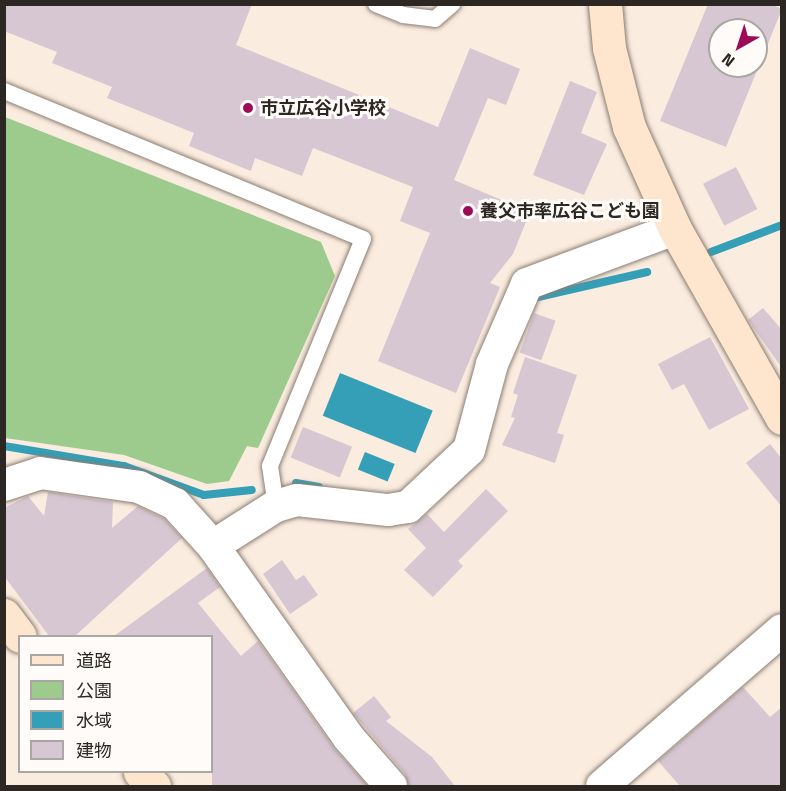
<!DOCTYPE html>
<meta charset="utf-8">
<style>
body{margin:0}
#map{position:relative;width:786px;height:791px;overflow:hidden;background:#faecdf;font-family:"Titillium Web","Noto Sans JP",sans-serif}
div>[style]{position:absolute}
.green>*{inset:0;background:#9dcb8d}
.water>*{inset:0;background:#349fb6;transform-origin:0 0}
.stream>*{height:8px;margin:-4px;padding:0 4px;transform-origin:4px;border-radius:4px;background:#349fb6}
.building>*{inset:0;background:#d7c7d2;transform-origin:0 0}
.roads{filter:drop-shadow(0 0 2px #8a7d72) drop-shadow(0 0 2px #8a7d72)}
.lane>*{height:16px;margin:-8px;padding:0 8px;transform-origin:8px;border-radius:8px;background:#fff}
.street>*{height:32px;margin:-16px;padding:0 16px;transform-origin:16px;border-radius:16px;background:#fff}
.secondary>*{height:33px;margin:-16.5px;padding:0 16.5px;transform-origin:16.5px;border-radius:16.5px;background:#fde6cd}
.dots>*{width:16px;height:16px;translate:-50% -50%;box-sizing:border-box;border:3px solid #fefbf9;border-radius:50%}
span{translate:-50% -50%;white-space:nowrap;text-align:center;line-height:1.15;-webkit-text-stroke:6px #fefbf9;paint-order:stroke}
.poi-label{font-size:18px;color:#2c2723;font-weight:700}
.left{translate:0 -50%;text-align:left}
.frame{position:absolute;inset:0;border:6px solid #2c2723;pointer-events:none}
.legend{position:absolute;left:18px;top:635px;width:195px;height:138px;box-sizing:border-box;background:#fefbf9;border:2px solid #aaa6a3;margin:0;padding:8px 10px;list-style:none;font-size:18px;color:#2c2723}
.legend li{display:flex;align-items:center;gap:12px;height:30px}
.legend b{width:30px;border:2px solid #aaa6a3}
.north{position:absolute;left:708px;top:18px;width:60px;height:60px;box-sizing:border-box;background:#fefbf9;border:2px solid #aaa6a3;border-radius:50%;rotate:219deg;font-size:16px;font-weight:700;line-height:24px;text-align:center;color:#2c2723}
.north::after{content:'';display:block;margin:auto;width:21px;height:27px;background:#9d0a57;clip-path:polygon(50% 0,100% 100%,50% 72%,0 100%)}
</style>
<div id="map">
<div class="green">
<div style="clip-path:polygon(5px 117px,321px 242px,335px 276px,258px 448px,247px 446px,229px 481px,207px 484px,124px 455px,5px 438px)"></div>
</div>
<div class="water">
<div style="left:340px;top:373px;width:100px;height:46px;rotate:22deg"></div>
<div style="left:365px;top:452px;width:32px;height:19px;rotate:22deg"></div>
</div>
<div class="stream">
<div style="left:711px;top:252px;width:76px;rotate:-20.8deg"></div>
<div style="left:538px;top:297px;width:112px;rotate:-12.9deg"></div>
<div style="left:4px;top:446px;width:122px;rotate:9.5deg"></div>
<div style="left:124px;top:466px;width:85px;rotate:19.9deg"></div>
<div style="left:204px;top:495px;width:48px;rotate:-5.9deg"></div>
<div style="left:296px;top:483px;width:23px;rotate:10deg"></div>
</div>
<div class="building">
<div style="clip-path:polygon(4px 4px,252px 4px,236px 45px,438px 127px,470px 48px,520px 69px,506px 105px,488px 98px,454px 180px,530px 212px,513px 254px,490px 283px,500px 287px,456px 393px,378px 361px,430px 233px,400px 221px,413px 187px,313px 148px,302px 176px,255px 158px,251px 171px,189px 146px,194px 133px,107px 98px,112px 87px,52px 63px,57px 52px,4px 31px)"></div>
<div style="clip-path:polygon(evenodd,708px 4px,770px 4px,782px 9px,726px 147px,660px 121px,708px 4px,720px 30px,756px 30px,756px 66px,720px 66px,720px 30px)"></div>
<div style="clip-path:polygon(570px 81px,597px 92px,581px 133px,607px 144px,584px 195px,533px 175px)"></div>
<div style="left:736px;top:167px;width:47px;height:37px;rotate:63deg"></div>
<div style="clip-path:polygon(763px 308px,782px 330px,782px 368px,748px 320px)"></div>
<div style="left:534px;top:313px;width:23px;height:42px;rotate:20deg"></div>
<div style="clip-path:polygon(710px 337px,749px 409px,709px 430px,684px 384px,672px 390px,658px 364px)"></div>
<div style="clip-path:polygon(525px 357px,577px 375px,557px 433px,564px 435px,555px 463px,502px 445px,515px 418px,511px 417px,518px 395px,513px 393px)"></div>
<div style="left:303px;top:427px;width:53px;height:33px;rotate:22deg"></div>
<div style="clip-path:polygon(770px 444px,782px 459px,782px 507px,746px 463px)"></div>
<div style="clip-path:polygon(486px 489px,508px 511px,458px 561px,463px 566px,433px 597px,404px 570px,426px 548px,408px 529px,427px 514px,444px 532px)"></div>
<div style="clip-path:polygon(48px 492px,113px 502px,112px 528px,138px 506px,164px 519px,182px 538px,75px 636px,49px 636px,4px 576px,4px 508px,28px 496px,44px 516px)"></div>
<div style="clip-path:polygon(282px 560px,296px 580px,304px 575px,318px 595px,290px 614px,263px 574px)"></div>
<div style="clip-path:polygon(207px 568px,220px 587px,198px 603px,241px 656px,258px 641px,334px 748px,368px 786px,212px 786px,212px 636px,114px 636px)"></div>
<div style="clip-path:polygon(743px 687px,770px 717px,782px 707px,782px 786px,680px 786px,658px 761px)"></div>
<div style="clip-path:polygon(374px 696px,391px 717px,386px 721px,432px 757px,455px 786px,408px 786px,405px 774px,353px 713px)"></div>
</div>
<div class="roads">
<div class="lane">
<div style="left:376px;top:4px;width:29px;rotate:22deg"></div>
<div style="left:403px;top:15px;width:32px;rotate:7deg"></div>
<div style="left:435px;top:19px;width:23px;rotate:-41deg"></div>
<div style="left:4px;top:91px;width:388px;rotate:22.4deg"></div>
<div style="left:363px;top:239px;width:245px;rotate:112.3deg"></div>
<div style="left:270px;top:466px;width:40px;rotate:81.5deg"></div>
</div>
<div class="street">
<div style="left:4px;top:485px;width:38px;rotate:-18deg"></div>
<div style="left:40px;top:473px;width:100px;rotate:8deg"></div>
<div style="left:139px;top:487px;width:40px;rotate:25deg"></div>
<div style="left:175px;top:504px;width:57px;rotate:47.9deg"></div>
<div style="left:213px;top:546px;width:235px;rotate:54.7deg"></div>
<div style="left:349px;top:738px;width:64px;rotate:48.8deg"></div>
<div style="left:213px;top:546px;width:75px;rotate:-32.4deg"></div>
<div style="left:276px;top:506px;width:22px;rotate:-16deg"></div>
<div style="left:297px;top:500px;width:92px;rotate:6.3deg"></div>
<div style="left:388px;top:510px;width:20px;rotate:-9deg"></div>
<div style="left:408px;top:507px;width:83px;rotate:-43.1deg"></div>
<div style="left:469px;top:450px;width:89px;rotate:-75deg"></div>
<div style="left:492px;top:364px;width:87px;rotate:-66.4deg"></div>
<div style="left:527px;top:284px;width:158px;rotate:-20.4deg"></div>
<div style="left:602px;top:786px;width:238px;rotate:-40.9deg"></div>
</div>
<div class="secondary">
<div style="left:605px;top:4px;width:44px;rotate:84.8deg"></div>
<div style="left:609px;top:48px;width:81px;rotate:75.8deg"></div>
<div style="left:629px;top:127px;width:112px;rotate:65.7deg"></div>
<div style="left:675px;top:229px;width:217px;rotate:60.5deg"></div>
<div style="left:4px;top:615px;width:26px;rotate:53deg"></div>
<div style="left:140px;top:772px;width:20px;rotate:45deg"></div>
</div>
</div>
<div class="dots">
<div style="left:248px;top:108px;background:#9d0a57"></div>
<div style="left:468px;top:211px;background:#9d0a57"></div>
</div>
<div class="poi-label">
<span class="left" style="left:260px;top:108px">市立広谷小学校</span>
<span class="left" style="left:480px;top:211px">養父市率広谷こども園</span>
</div>
<div class="frame"></div>
<ul class="legend">
<li><b style="height:8px;background:#fde6cd"></b>道路</li>
<li><b style="height:16px;background:#9dcb8d"></b>公園</li>
<li><b style="height:16px;background:#349fb6"></b>水域</li>
<li><b style="height:16px;background:#d7c7d2"></b>建物</li>
</ul>
<div class="north">N</div>
</div>
